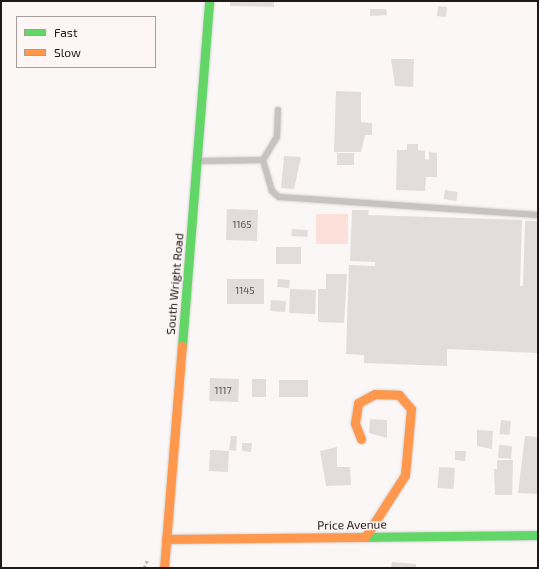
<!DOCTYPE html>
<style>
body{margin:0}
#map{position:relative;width:539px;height:569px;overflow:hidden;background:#fbf7f6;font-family:"Exo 2",sans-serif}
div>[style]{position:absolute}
.green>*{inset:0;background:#fce1db;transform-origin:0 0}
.building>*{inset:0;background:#e2dddc;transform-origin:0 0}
.path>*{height:2.5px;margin-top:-1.25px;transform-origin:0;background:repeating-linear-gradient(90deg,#bfbbba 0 3px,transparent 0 5px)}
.roads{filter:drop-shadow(0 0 1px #d7d4d3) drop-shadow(0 0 1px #d7d4d3)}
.lane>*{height:6px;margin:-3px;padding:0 3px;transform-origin:3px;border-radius:3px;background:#c6c3c2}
.fast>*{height:9px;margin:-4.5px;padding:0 4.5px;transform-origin:4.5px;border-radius:4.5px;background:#63d668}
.slow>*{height:9px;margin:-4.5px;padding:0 4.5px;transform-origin:4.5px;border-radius:4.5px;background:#ff974d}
span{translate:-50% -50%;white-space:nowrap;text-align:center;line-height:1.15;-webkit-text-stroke:3px #fdf6f4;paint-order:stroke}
.number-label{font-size:10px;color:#524c4b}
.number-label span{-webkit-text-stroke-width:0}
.street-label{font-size:12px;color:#201918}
.frame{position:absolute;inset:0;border:2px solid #201918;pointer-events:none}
.legend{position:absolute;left:16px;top:16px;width:140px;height:52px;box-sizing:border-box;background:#fdf6f4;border:1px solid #a59e9c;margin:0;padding:5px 7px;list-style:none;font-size:12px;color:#201918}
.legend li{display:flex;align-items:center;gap:8px;height:20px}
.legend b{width:20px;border:1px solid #a59e9c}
</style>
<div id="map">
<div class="green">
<div style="left:348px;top:214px;width:30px;height:32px;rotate:90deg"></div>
</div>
<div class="building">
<div style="clip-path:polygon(230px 1px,274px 1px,274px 7px,230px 6px)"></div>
<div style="left:438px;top:6px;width:9px;height:10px;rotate:6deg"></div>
<div style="clip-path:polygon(370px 9px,386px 9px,387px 15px,370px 16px)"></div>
<div style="clip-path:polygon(391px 59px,414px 59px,413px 87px,395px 86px)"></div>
<div style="clip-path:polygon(336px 91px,361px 92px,361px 122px,372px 123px,372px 135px,365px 135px,361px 152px,334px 152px)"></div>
<div style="clip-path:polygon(407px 144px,418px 144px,418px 150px,425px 151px,425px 159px,429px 160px,429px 152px,437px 153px,437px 177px,426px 177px,425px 191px,396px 190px,397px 150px,407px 150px)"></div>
<div style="left:337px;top:153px;width:17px;height:12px"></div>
<div style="clip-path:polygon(284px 156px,301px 157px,294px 189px,281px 188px)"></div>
<div style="left:445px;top:190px;width:13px;height:9px;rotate:9deg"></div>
<div style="left:227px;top:209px;width:31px;height:31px;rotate:2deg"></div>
<div style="clip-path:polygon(352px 210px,369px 210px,368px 215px,522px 220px,520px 286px,523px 286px,525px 221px,538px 221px,538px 353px,447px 349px,447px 366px,364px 363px,364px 355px,346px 354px,349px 265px,375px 266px,375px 262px,350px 261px)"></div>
<div style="left:292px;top:229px;width:16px;height:7px;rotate:4deg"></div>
<div style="left:276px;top:247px;width:25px;height:17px"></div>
<div style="clip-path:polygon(326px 274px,347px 274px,344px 323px,318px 322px,318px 289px,326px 289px)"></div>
<div style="left:227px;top:279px;width:37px;height:25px"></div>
<div style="left:278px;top:279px;width:12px;height:8px;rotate:5deg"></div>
<div style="left:290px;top:289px;width:26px;height:24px;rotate:2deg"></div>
<div style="left:271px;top:300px;width:15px;height:11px;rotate:4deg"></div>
<div style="left:210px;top:378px;width:29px;height:23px;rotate:2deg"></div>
<div style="left:266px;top:379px;width:18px;height:14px;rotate:90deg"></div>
<div style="left:279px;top:380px;width:29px;height:17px"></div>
<div style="clip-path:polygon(370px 419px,387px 420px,387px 438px,369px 433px)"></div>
<div style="left:501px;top:420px;width:10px;height:14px;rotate:6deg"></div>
<div style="clip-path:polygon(477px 430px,493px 431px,492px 449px,477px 446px)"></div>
<div style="clip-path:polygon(231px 436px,237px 436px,236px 451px,229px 450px)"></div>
<div style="clip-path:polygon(525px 436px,538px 437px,538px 494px,518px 493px)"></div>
<div style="clip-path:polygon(242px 443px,252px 443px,251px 452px,242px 451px)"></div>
<div style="left:499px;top:445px;width:13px;height:13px;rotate:4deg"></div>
<div style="clip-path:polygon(337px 447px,337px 467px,350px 467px,351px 485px,326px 486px,320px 451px)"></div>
<div style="left:210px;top:450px;width:19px;height:21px;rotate:3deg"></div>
<div style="clip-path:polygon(455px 451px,466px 451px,465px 461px,455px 460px)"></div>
<div style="clip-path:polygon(497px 460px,513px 460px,512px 495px,495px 495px,494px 469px,497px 469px)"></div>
<div style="left:439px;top:467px;width:16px;height:21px;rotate:4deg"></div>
<div style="clip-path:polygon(392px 562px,416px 564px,416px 568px,391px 568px)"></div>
</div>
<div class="path">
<div style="left:144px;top:568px;width:9px;rotate:-69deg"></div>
</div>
<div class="roads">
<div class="lane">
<div style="left:263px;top:160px;width:27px;rotate:-59deg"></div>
<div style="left:277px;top:137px;width:27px;rotate:-88deg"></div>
<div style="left:199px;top:161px;width:64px;rotate:-0.9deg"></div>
<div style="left:263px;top:160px;width:32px;rotate:74deg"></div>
<div style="left:272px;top:191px;width:9px;rotate:41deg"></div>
<div style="left:279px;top:197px;width:260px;rotate:4deg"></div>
</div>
<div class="fast">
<div style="left:182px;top:346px;width:346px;rotate:-85.5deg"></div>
<div style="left:359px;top:537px;width:179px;rotate:-0.6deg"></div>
</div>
<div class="slow">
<div style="left:361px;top:439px;width:17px;rotate:-111deg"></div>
<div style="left:355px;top:423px;width:20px;rotate:-81deg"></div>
<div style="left:358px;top:403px;width:19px;rotate:-28deg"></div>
<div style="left:375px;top:394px;width:24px;rotate:2deg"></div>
<div style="left:399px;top:395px;width:18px;rotate:49deg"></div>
<div style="left:411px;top:409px;width:66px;rotate:95.2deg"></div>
<div style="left:405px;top:475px;width:74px;rotate:122.8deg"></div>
<div style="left:166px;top:539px;width:193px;rotate:-0.6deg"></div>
<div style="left:164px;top:568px;width:223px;rotate:-85.4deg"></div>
</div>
</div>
<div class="number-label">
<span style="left:242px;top:225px">1165</span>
<span style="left:245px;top:291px">1145</span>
<span style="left:223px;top:391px">1117</span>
</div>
<div class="street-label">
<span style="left:175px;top:284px;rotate:-85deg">South Wright Road</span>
<span style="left:352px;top:525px;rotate:-1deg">Price Avenue</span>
</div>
<div class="frame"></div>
<ul class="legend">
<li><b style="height:5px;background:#63d668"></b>Fast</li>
<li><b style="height:5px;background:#ff974d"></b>Slow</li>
</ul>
</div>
